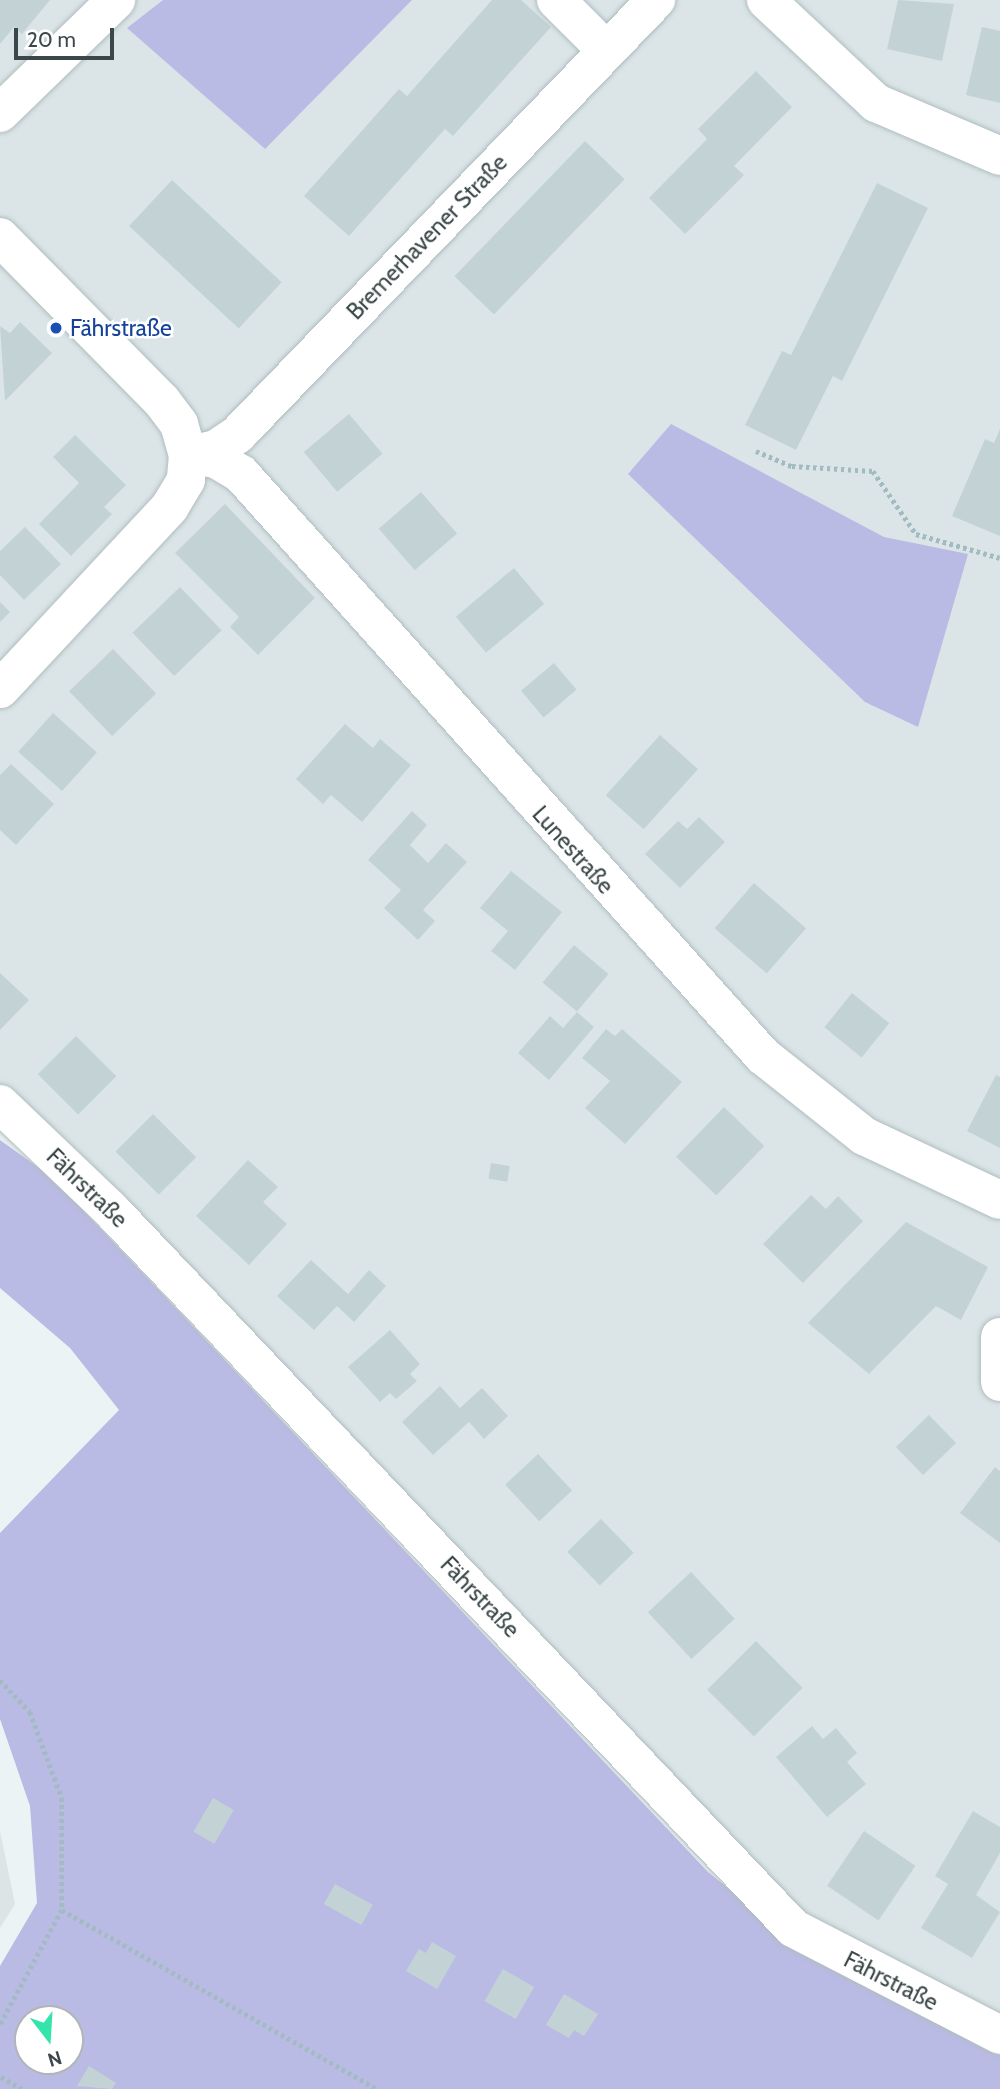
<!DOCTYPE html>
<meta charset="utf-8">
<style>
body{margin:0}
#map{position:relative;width:1000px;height:2089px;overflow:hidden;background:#ecf3f5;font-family:Cabin,sans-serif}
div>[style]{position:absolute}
.residential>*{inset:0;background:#dbe5e8}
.industrial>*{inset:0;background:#dde4e5}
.green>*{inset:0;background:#babbe4}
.building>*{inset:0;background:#c3d3d5;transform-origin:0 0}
.path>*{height:4.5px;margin-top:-2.25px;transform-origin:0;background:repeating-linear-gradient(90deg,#a2bbc0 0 3.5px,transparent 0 7px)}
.roads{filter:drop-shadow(0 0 2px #b0bdbf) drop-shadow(0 0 2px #b0bdbf)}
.minor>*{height:38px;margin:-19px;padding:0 19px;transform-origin:19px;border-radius:19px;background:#fff}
.dots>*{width:19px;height:19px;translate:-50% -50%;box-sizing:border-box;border:4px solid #fff;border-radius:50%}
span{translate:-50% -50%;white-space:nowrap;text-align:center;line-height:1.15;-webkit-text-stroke:5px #fff;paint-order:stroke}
.street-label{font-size:23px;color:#3b4748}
.transit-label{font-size:23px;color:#164399}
.left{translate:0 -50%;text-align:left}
.north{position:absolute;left:14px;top:2005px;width:70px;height:70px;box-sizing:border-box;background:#fff;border:2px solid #b1b5b6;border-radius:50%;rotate:163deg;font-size:19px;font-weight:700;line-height:28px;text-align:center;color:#3b4748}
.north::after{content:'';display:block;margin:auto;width:24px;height:32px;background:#35e4ab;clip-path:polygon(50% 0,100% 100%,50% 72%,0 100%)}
.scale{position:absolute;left:14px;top:28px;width:100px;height:32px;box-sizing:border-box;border:4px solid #3b4748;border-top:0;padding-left:9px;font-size:21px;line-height:24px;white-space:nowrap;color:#3b4748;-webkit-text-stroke:5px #fff;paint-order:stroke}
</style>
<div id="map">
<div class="residential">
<div style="clip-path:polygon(0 0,1000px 0,1000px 2020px,781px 1900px,203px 1286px,0 1085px)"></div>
</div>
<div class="industrial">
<div style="clip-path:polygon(0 1831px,15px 1904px,0 1928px)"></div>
</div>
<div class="green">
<div style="clip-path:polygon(163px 0,412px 0,265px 149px,127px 28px)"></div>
<div style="clip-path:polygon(671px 424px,884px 537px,968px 554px,918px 727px,865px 702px,628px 474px)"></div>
<div style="clip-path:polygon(evenodd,0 1140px,53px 1178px,708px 1872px,819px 1961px,1000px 2055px,1000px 2089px,0 2089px,0 1966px,37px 1903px,30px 1806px,0 1719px,0 1533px,119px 1410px,70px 1348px,0 1288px,0 1140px,28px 2019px,70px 2019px,70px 2061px,28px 2061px,28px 2019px)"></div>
</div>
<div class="building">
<div style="clip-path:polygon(0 0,50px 0,22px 34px,14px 27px,0 44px)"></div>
<div style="clip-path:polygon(492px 0,521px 0,551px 27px,453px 136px,445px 129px,349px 236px,304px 196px,399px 89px,407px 96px)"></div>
<div style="clip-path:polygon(898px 0,954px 4px,942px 61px,887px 49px)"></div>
<div style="clip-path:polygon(982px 27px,1000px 31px,1000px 103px,966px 95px)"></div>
<div style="clip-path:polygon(756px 71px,792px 107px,734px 166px,744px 175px,685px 234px,649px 198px,707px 139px,698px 129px)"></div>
<div style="left:585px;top:141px;width:55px;height:188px;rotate:44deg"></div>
<div style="left:172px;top:180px;width:150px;height:63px;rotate:43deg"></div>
<div style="clip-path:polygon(877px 183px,928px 208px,842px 381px,833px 376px,796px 450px,745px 425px,782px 351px,791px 355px)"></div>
<div style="clip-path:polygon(20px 322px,52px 353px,5px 401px,0 326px,10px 333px)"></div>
<div style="left:349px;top:414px;width:52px;height:59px;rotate:50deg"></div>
<div style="clip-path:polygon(1000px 429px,1000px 536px,952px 516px,985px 439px,994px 443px)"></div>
<div style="clip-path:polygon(75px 435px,126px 485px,104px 507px,112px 514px,71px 556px,39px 524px,79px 483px,53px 457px)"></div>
<div style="left:421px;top:492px;width:55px;height:56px;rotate:49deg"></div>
<div style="clip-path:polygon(225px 504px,315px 598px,258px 655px,230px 627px,239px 617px,175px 553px)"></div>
<div style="clip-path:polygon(25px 527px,61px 564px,24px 600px,0 575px,0 551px)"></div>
<div style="left:514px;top:568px;width:47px;height:76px;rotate:50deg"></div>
<div style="left:180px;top:587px;width:60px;height:66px;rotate:46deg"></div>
<div style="clip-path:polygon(0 602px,10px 612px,0 622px)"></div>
<div style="left:113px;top:649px;width:62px;height:61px;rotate:46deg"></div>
<div style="left:554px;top:663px;width:35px;height:43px;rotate:50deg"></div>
<div style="left:53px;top:713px;width:59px;height:52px;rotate:42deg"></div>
<div style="clip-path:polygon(345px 724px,373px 748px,380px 739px,411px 765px,362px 822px,331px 795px,323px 804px,296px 779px)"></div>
<div style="left:660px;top:735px;width:51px;height:81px;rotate:42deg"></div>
<div style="clip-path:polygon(11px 764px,54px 804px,16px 845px,0 830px,0 775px)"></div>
<div style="clip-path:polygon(412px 811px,427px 825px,410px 845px,428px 863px,446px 843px,467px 862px,423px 910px,435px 921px,418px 940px,384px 908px,401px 890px,368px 860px)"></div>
<div style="clip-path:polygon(699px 817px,725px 842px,680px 888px,645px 854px,678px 821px,687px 829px)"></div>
<div style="clip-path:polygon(511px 871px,562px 912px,515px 970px,491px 951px,508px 931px,480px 908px)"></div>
<div style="left:754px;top:883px;width:69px;height:60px;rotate:41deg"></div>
<div style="left:574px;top:945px;width:45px;height:49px;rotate:40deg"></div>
<div style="clip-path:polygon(0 973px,29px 1000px,0 1030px)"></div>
<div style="left:852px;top:993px;width:48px;height:44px;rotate:39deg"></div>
<div style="clip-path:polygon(577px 1012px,594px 1027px,549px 1080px,518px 1053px,550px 1016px,563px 1028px)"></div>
<div style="clip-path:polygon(606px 1029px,615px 1036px,622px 1029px,682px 1082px,625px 1144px,585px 1108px,610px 1081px,582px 1058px)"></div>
<div style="left:76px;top:1036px;width:57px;height:54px;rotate:45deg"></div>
<div style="clip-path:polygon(996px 1075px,1000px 1077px,1000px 1148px,967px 1131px)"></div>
<div style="left:724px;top:1107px;width:56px;height:69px;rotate:44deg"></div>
<div style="left:153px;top:1114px;width:61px;height:53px;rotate:45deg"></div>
<div style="clip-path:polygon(248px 1160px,278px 1187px,263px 1202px,287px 1224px,249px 1265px,196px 1216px)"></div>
<div style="left:491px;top:1163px;width:19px;height:16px;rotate:9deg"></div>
<div style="clip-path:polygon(811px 1195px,826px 1209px,838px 1196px,863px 1221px,803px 1283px,763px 1244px)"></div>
<div style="clip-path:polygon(906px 1222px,988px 1267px,961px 1320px,936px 1306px,869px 1374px,808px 1323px)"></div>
<div style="clip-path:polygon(311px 1260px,348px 1294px,369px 1270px,386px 1286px,354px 1322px,337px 1306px,314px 1330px,277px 1296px)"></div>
<div style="clip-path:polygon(390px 1330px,420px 1364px,410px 1374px,417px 1381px,396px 1399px,390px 1393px,380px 1402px,348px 1367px)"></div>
<div style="clip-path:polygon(440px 1386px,460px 1408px,482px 1388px,508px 1416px,484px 1439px,469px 1422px,433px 1455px,402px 1422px)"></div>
<div style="left:929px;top:1415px;width:39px;height:46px;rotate:46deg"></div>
<div style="left:538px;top:1454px;width:50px;height:45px;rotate:47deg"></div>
<div style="clip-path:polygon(995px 1467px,1000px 1471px,1000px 1543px,960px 1513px)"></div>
<div style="left:601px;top:1519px;width:47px;height:47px;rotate:46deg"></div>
<div style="left:691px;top:1572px;width:64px;height:59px;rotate:47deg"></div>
<div style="left:756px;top:1641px;width:66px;height:69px;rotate:45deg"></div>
<div style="clip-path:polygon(812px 1726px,823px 1739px,836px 1728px,857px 1753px,847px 1762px,866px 1784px,827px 1817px,776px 1757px)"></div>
<div style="left:213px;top:1798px;width:24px;height:39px;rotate:30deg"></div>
<div style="clip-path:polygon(973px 1811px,1000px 1827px,1000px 1853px,976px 1895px,1000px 1912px,972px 1958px,921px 1928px,948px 1884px,935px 1876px)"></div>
<div style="left:864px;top:1831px;width:62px;height:66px;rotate:34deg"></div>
<div style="left:335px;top:1884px;width:43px;height:23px;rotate:29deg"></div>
<div style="clip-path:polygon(432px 1942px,456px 1956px,437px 1989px,406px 1971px,419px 1949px,426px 1953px)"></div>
<div style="left:503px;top:1969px;width:36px;height:37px;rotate:30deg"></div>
<div style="clip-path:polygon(564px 1994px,598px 2014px,584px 2036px,574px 2030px,569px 2038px,546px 2025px)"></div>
<div style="clip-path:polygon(89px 2066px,116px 2083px,112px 2089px,77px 2086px)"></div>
</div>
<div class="path">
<div style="left:756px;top:451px;width:39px;rotate:23deg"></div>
<div style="left:792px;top:466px;width:81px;rotate:3.5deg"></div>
<div style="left:873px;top:471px;width:76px;rotate:55.7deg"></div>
<div style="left:916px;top:534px;width:87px;rotate:15.9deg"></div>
<div style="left:0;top:1680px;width:44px;rotate:46.8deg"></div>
<div style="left:30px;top:1712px;width:92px;rotate:69.6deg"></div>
<div style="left:62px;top:1798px;width:112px;rotate:90deg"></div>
<div style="left:62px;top:1910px;width:131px;rotate:118.3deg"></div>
<div style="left:62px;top:1910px;width:362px;rotate:29.6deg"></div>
<div style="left:1px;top:2077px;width:24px;rotate:30deg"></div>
</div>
<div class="roads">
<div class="minor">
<div style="left:556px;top:0;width:71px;rotate:45deg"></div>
<div style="left:766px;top:0;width:151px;rotate:43.1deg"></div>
<div style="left:876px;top:103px;width:135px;rotate:23.1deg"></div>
<div style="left:0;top:113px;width:162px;rotate:-44.2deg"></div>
<div style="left:0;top:237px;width:229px;rotate:45.4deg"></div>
<div style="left:161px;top:400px;width:30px;rotate:53deg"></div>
<div style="left:179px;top:424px;width:32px;rotate:74deg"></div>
<div style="left:188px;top:455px;width:25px;rotate:95deg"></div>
<div style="left:186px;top:480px;width:31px;rotate:121deg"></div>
<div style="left:170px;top:507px;width:249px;rotate:133deg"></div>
<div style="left:188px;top:455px;width:28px;rotate:8deg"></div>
<div style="left:216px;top:459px;width:29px;rotate:31deg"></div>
<div style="left:241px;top:474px;width:782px;rotate:48.11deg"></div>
<div style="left:763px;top:1056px;width:129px;rotate:38.4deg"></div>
<div style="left:864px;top:1136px;width:150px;rotate:25.2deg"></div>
<div style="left:188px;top:455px;width:29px;rotate:-12deg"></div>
<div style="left:216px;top:449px;width:27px;rotate:-34deg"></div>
<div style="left:238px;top:434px;width:603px;rotate:-46.08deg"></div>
<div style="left:0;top:1104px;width:153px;rotate:43.7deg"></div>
<div style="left:111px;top:1210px;width:990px;rotate:46.47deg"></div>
<div style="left:793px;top:1928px;width:233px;rotate:27.3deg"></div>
<div style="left:1000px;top:1337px;width:45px;rotate:90deg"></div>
</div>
</div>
<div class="dots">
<div style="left:56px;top:328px;background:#1a4fb4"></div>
</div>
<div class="street-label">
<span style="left:427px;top:237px;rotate:-46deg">Bremerhavener Straße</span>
<span style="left:573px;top:850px;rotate:48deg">Lunestraße</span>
<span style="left:87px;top:1188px;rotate:44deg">Fährstraße</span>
<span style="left:480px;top:1597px;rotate:46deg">Fährstraße</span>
<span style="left:891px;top:1981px;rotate:27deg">Fährstraße</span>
</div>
<div class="transit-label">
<span class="left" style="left:70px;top:328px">Fährstraße</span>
</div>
<div class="north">N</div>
<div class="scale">20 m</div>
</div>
